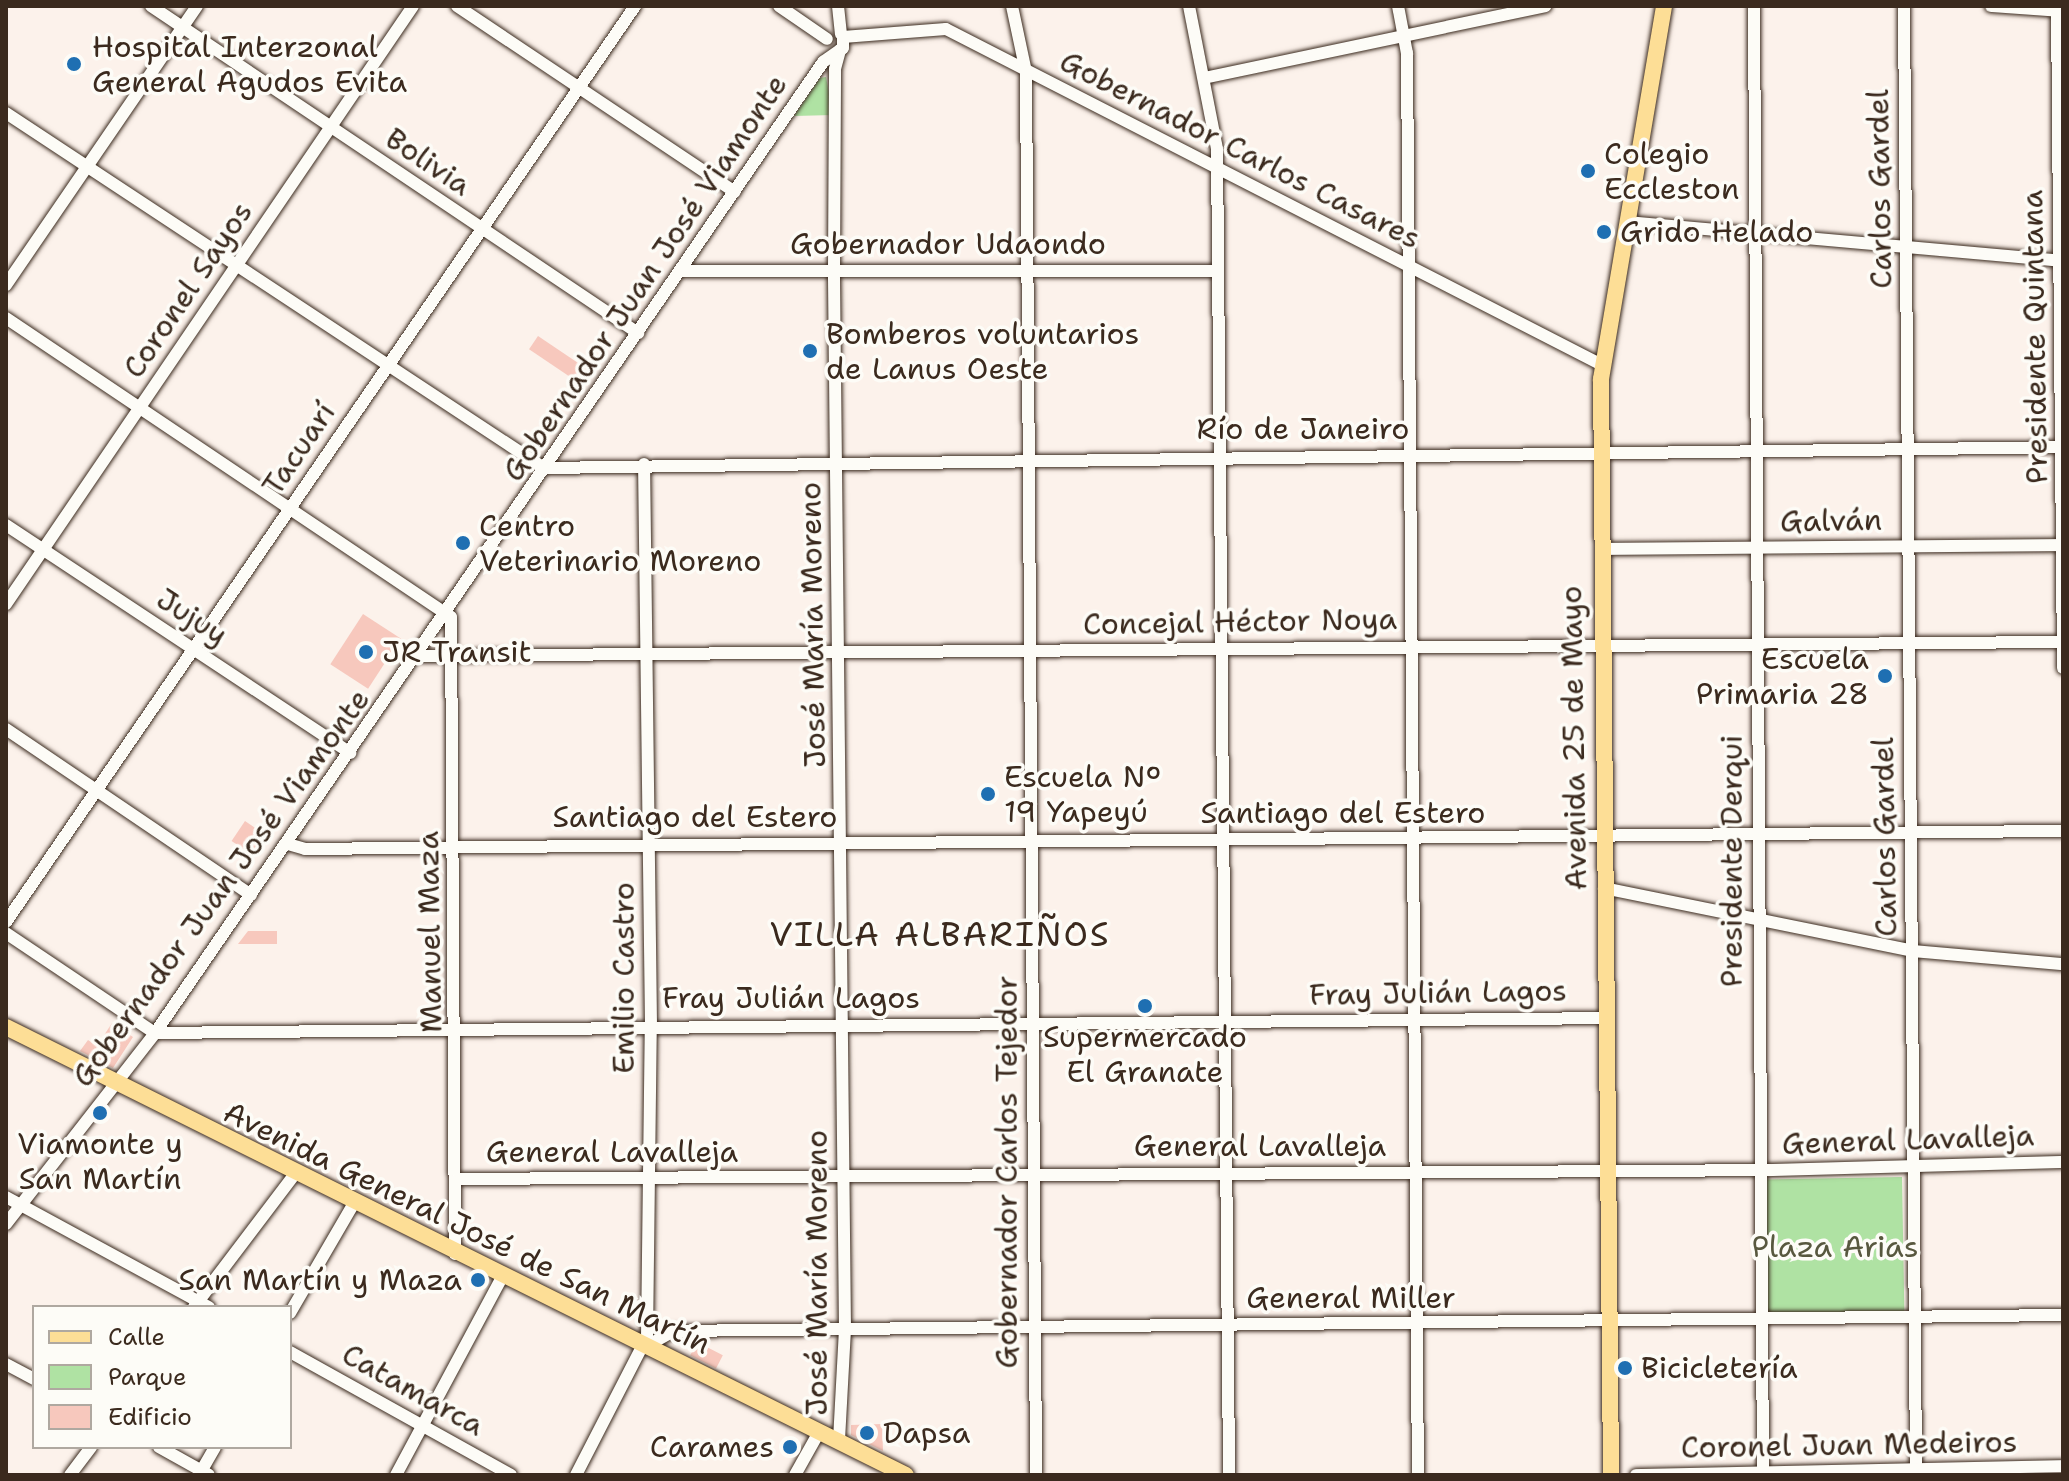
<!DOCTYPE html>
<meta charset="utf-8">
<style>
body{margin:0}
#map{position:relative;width:2069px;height:1481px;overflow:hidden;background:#fcf2eb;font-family:"Shantell Sans",sans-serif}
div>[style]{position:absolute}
.green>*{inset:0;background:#afe2a3;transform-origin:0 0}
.building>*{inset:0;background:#f7c8bd;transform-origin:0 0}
.roads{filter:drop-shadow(0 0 2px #3b2a1e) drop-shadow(0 0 2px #3b2a1e)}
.minor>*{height:12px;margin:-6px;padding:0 6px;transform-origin:6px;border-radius:6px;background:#fdfcf7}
.major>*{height:16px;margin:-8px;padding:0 8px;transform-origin:8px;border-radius:8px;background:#fdde96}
.dots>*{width:22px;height:22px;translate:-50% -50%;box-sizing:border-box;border:4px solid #fdfcf7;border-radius:50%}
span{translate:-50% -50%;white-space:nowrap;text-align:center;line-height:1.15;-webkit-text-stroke:7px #fdfcf7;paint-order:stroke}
.poi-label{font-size:30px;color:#3b2a1e}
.left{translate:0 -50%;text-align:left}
.right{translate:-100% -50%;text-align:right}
.street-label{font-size:30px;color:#3b2a1e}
.park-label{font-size:30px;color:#58583f}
.quarter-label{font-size:34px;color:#3b2a1e;letter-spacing:2px}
.frame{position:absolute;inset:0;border:8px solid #3b2a1e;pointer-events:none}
.legend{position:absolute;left:32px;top:1305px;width:260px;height:144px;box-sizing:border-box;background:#fdfcf7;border:2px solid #afa8a0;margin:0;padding:10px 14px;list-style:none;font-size:24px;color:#3b2a1e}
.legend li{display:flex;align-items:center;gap:16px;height:40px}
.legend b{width:40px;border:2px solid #afa8a0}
</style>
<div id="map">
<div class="green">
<div style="clip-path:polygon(826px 77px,833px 115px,794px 116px,820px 78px)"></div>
<div style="left:1902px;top:1177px;width:136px;height:137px;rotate:89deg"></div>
</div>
<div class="building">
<div style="left:538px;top:336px;width:60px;height:16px;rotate:34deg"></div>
<div style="left:363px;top:614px;width:45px;height:60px;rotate:33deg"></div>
<div style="left:245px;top:821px;width:27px;height:24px;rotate:34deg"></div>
<div style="clip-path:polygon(248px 931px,277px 931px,277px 944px,238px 944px)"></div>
<div style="clip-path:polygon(112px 1023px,133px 1037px,113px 1068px,80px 1051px,88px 1040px,97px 1046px)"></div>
<div style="left:697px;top:1342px;width:29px;height:15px;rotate:27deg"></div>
<div style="clip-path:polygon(882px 1424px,883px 1451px,851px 1435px,851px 1425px)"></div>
</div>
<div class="roads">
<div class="minor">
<div style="left:151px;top:6px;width:587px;rotate:33.88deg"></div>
<div style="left:457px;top:6px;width:334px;rotate:33.8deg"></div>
<div style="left:779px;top:6px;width:58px;rotate:34.5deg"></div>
<div style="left:838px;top:6px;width:28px;rotate:84deg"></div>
<div style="left:1012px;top:6px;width:67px;rotate:78deg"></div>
<div style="left:1026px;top:72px;width:1403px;rotate:89.59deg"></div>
<div style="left:1189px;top:6px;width:146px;rotate:78.9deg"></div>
<div style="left:1217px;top:149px;width:1326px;rotate:89.48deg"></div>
<div style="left:1398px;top:6px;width:48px;rotate:79.2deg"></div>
<div style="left:1407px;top:53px;width:1422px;rotate:89.56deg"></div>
<div style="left:1754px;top:6px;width:1469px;rotate:89.65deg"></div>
<div style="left:1904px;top:6px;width:1469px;rotate:89.53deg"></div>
<div style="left:1991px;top:6px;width:72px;rotate:4deg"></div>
<div style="left:2057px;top:6px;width:662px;rotate:89.48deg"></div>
<div style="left:843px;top:37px;width:103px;rotate:-4.4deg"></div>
<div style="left:946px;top:29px;width:737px;rotate:27.12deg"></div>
<div style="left:1204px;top:78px;width:349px;rotate:-11.9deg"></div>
<div style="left:6px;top:113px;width:645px;rotate:33.42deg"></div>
<div style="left:1627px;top:222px;width:438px;rotate:5.1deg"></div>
<div style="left:682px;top:271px;width:533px"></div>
<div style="left:6px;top:285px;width:338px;rotate:-55.6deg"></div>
<div style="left:6px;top:318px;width:536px;rotate:33.9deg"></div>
<div style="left:451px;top:617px;width:637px;rotate:89.64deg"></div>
<div style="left:544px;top:468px;width:1519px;rotate:-0.79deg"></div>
<div style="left:6px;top:525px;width:413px;rotate:33.5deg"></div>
<div style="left:1601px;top:549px;width:462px;rotate:-0.5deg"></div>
<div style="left:6px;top:604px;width:723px;rotate:-55.76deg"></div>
<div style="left:418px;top:656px;width:1645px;rotate:-0.49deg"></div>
<div style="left:6px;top:729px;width:296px;rotate:34.1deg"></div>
<div style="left:288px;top:844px;width:18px;rotate:16deg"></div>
<div style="left:305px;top:849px;width:1758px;rotate:-0.59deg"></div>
<div style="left:1604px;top:888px;width:315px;rotate:11.5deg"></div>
<div style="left:1913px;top:951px;width:151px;rotate:5deg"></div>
<div style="left:6px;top:922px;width:1111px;rotate:-55.52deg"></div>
<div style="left:6px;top:933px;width:179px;rotate:33.9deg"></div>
<div style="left:155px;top:1033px;width:1451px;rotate:-0.59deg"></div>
<div style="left:458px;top:1179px;width:1312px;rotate:-0.39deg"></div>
<div style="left:1770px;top:1170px;width:293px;rotate:-1.6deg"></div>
<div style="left:6px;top:1197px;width:231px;rotate:28.5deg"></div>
<div style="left:6px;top:1224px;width:242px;rotate:-52deg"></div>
<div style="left:155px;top:1033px;width:1179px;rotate:-55.47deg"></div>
<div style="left:823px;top:62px;width:24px;rotate:-35deg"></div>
<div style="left:843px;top:48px;width:11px;rotate:-90deg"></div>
<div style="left:194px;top:1307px;width:167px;rotate:-52.8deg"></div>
<div style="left:290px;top:1313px;width:127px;rotate:-59.8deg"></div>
<div style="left:643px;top:1348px;width:35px;rotate:-29deg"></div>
<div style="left:674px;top:1331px;width:1389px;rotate:-0.66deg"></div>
<div style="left:290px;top:1352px;width:253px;rotate:29.1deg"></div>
<div style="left:6px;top:1364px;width:32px;rotate:28deg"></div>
<div style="left:839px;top:1440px;width:111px;rotate:-86.9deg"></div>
<div style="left:845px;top:1329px;width:1059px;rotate:-90.6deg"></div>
<div style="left:834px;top:270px;width:201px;rotate:-89.7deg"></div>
<div style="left:835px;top:69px;width:20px;rotate:-75deg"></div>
<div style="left:159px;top:1447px;width:57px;rotate:29.2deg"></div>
<div style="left:70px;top:1475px;width:35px;rotate:-53deg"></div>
<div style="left:199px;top:1475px;width:32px;rotate:-60deg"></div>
<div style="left:396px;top:1475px;width:225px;rotate:-61.8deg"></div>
<div style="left:576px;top:1475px;width:155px;rotate:-62.8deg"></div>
<div style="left:647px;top:1337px;width:312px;rotate:-89.3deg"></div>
<div style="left:651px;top:1025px;width:561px;rotate:-90.71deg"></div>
<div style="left:795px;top:1475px;width:49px;rotate:-60.8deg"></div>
<div style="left:1636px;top:1475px;width:427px;rotate:-1.2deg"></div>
</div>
<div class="major">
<div style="left:6px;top:1027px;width:1005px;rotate:26.46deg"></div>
<div style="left:1611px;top:1475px;width:1096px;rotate:-90.52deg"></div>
<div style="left:1601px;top:379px;width:378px;rotate:-80.4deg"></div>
</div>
</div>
<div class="dots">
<div style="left:74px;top:64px;background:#1f6fb2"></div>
<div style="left:1588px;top:171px;background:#1f6fb2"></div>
<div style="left:1604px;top:232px;background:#1f6fb2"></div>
<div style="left:810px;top:351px;background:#1f6fb2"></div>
<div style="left:463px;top:543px;background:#1f6fb2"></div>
<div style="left:366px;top:652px;background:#1f6fb2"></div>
<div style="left:1885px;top:676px;background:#1f6fb2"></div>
<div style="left:988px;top:794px;background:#1f6fb2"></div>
<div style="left:1145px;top:1006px;background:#1f6fb2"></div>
<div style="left:100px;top:1113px;background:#1f6fb2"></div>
<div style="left:478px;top:1280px;background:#1f6fb2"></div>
<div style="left:1625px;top:1368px;background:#1f6fb2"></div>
<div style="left:867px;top:1433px;background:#1f6fb2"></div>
<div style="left:790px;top:1447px;background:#1f6fb2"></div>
</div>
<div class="poi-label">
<span class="left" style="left:92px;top:64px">Hospital Interzonal<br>General Agudos Evita</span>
<span class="left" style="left:1604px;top:171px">Colegio<br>Eccleston</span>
<span class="left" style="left:1620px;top:232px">Grido Helado</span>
<span class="left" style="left:826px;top:351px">Bomberos voluntarios<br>de Lanus Oeste</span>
<span class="left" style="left:479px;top:543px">Centro<br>Veterinario Moreno</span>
<span class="left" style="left:382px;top:652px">JR Transit</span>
<span class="right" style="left:1869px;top:676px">Escuela<br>Primaria 28</span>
<span class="left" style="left:1004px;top:794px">Escuela Nº<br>19 Yapeyú</span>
<span style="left:1145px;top:1054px">Supermercado<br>El Granate</span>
<span style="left:100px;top:1161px">Viamonte y<br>San Martín</span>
<span class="right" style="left:462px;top:1280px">San Martín y Maza</span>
<span class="left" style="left:1641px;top:1368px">Bicicletería</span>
<span class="left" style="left:883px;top:1433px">Dapsa</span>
<span class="right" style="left:774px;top:1447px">Carames</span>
</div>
<div class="street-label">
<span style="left:1240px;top:150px;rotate:27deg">Gobernador Carlos Casares</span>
<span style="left:428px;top:162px;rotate:34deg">Bolivia</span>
<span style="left:1880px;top:189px;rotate:-91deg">Carlos Gardel</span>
<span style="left:948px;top:244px">Gobernador Udaondo</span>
<span style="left:645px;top:278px;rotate:-56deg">Gobernador Juan José Viamonte</span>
<span style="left:188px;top:290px;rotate:-56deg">Coronel Sayos</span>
<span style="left:2035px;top:337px;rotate:-91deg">Presidente Quintana</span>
<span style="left:1303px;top:429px">Río de Janeiro</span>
<span style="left:299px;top:449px;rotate:-56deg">Tacuarí</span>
<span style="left:1831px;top:521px;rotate:-1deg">Galván</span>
<span style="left:192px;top:617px;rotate:33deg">Jujuy</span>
<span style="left:1240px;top:622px;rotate:-1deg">Concejal Héctor Noya</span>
<span style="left:813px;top:625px;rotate:-91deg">José María Moreno</span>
<span style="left:1574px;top:738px;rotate:-91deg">Avenida 25 de Mayo</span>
<span style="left:1343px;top:813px">Santiago del Estero</span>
<span style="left:695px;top:817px">Santiago del Estero</span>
<span style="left:1885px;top:837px;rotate:-91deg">Carlos Gardel</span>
<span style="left:1732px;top:861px;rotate:-90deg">Presidente Derqui</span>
<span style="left:221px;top:888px;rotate:-54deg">Gobernador Juan José Viamonte</span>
<span style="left:430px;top:932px;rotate:-91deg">Manuel Maza</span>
<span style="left:624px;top:978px;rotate:-90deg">Emilio Castro</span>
<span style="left:1438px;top:993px;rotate:-1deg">Fray Julián Lagos</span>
<span style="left:791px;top:998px">Fray Julián Lagos</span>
<span style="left:1908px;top:1140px;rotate:-2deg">General Lavalleja</span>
<span style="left:1260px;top:1146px">General Lavalleja</span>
<span style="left:612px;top:1152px">General Lavalleja</span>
<span style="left:1007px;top:1172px;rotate:-90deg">Gobernador Carlos Tejedor</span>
<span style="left:467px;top:1228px;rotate:26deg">Avenida General José de San Martín</span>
<span style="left:817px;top:1273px;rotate:-90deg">José María Moreno</span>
<span style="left:1351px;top:1298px">General Miller</span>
<span style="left:413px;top:1390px;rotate:29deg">Catamarca</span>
<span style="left:1849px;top:1445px;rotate:-1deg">Coronel Juan Medeiros</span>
</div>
<div class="park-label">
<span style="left:1835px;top:1247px">Plaza Arias</span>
</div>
<div class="quarter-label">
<span style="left:940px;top:935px">VILLA ALBARIÑOS</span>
</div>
<div class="frame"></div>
<ul class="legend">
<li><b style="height:10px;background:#fdde96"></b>Calle</li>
<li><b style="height:22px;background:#afe2a3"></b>Parque</li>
<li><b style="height:22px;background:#f7c8bd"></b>Edificio</li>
</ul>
</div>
